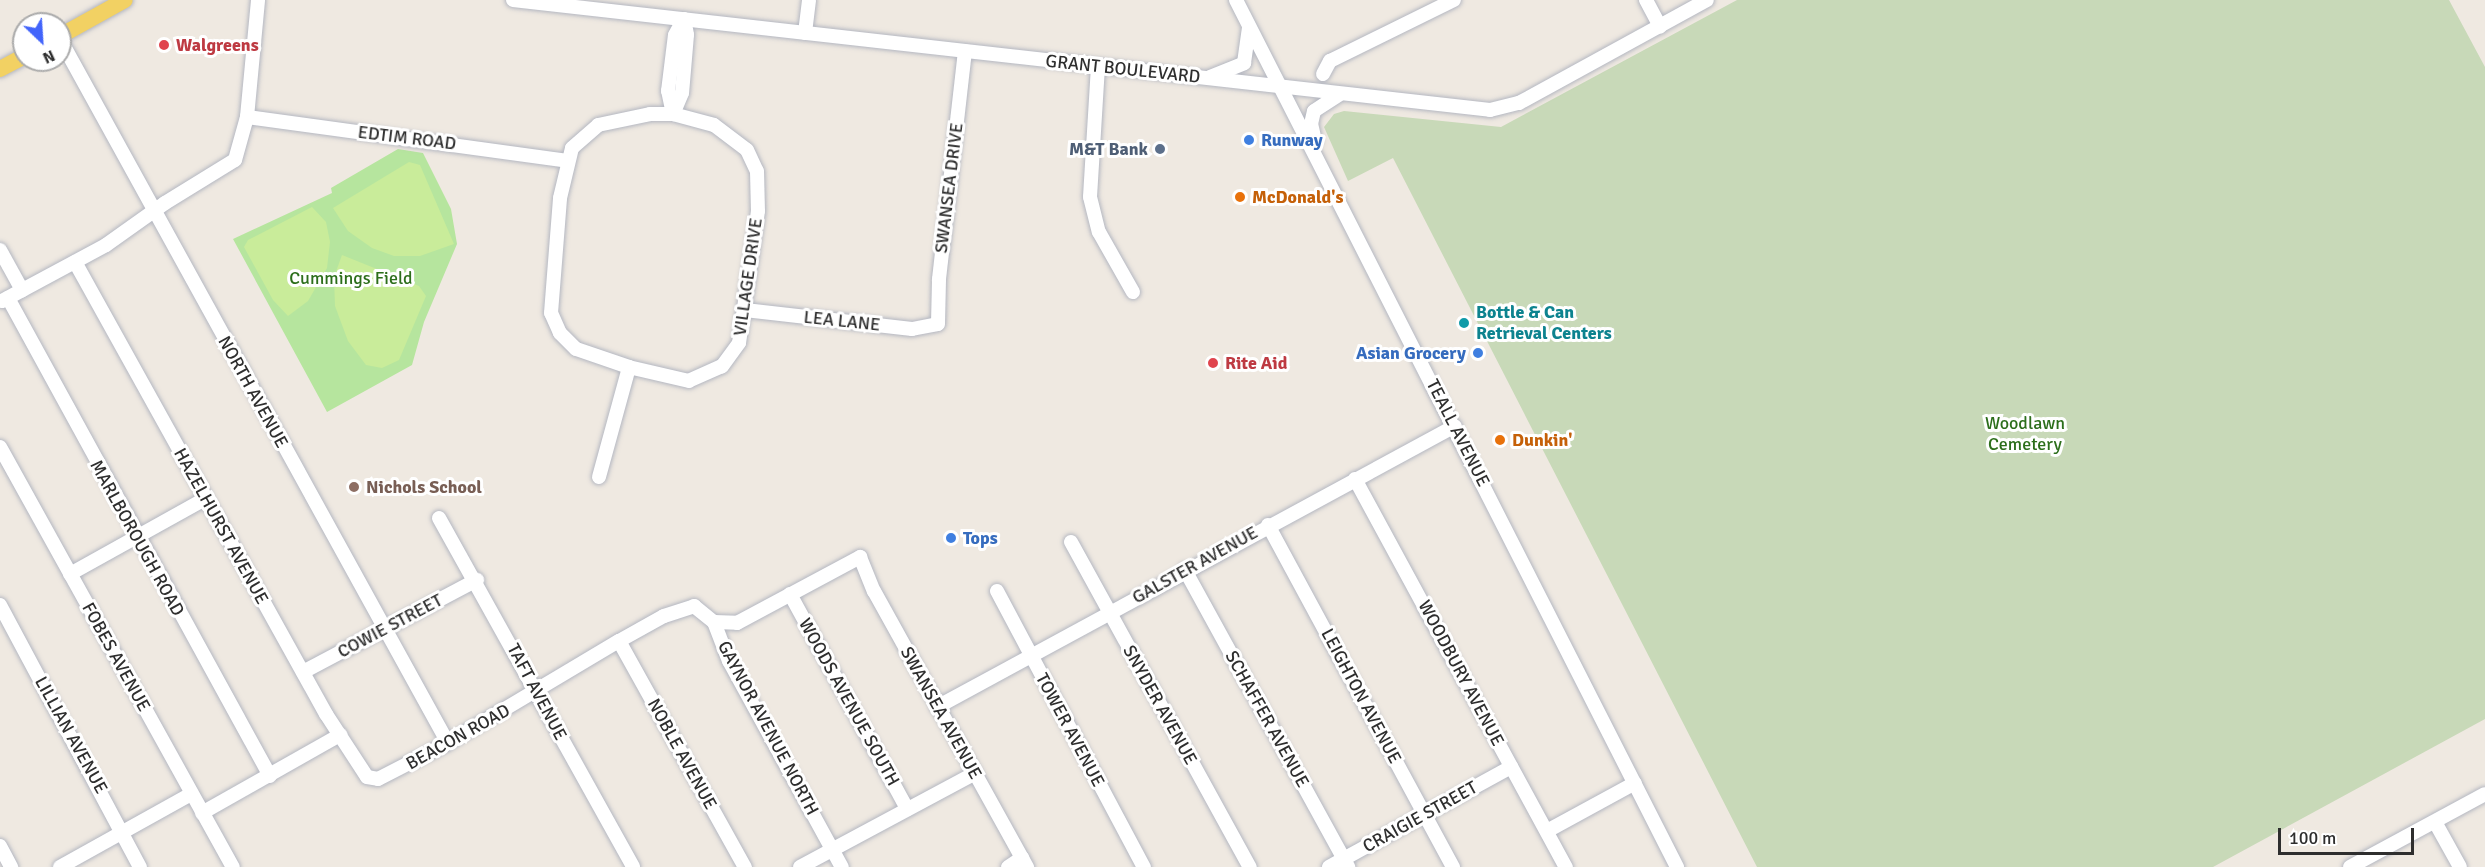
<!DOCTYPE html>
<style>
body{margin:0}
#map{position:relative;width:2485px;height:867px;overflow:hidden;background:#efe9e1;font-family:Signika,sans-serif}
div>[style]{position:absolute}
.green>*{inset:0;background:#b6e59e}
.cemetery>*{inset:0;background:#c8d9b8}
.pitch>*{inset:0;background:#c9ec9a}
.roads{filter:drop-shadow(0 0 2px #b4b7c1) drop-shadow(0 0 2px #b4b7c1)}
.minor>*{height:14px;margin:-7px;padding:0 7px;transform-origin:7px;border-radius:7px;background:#fff}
.major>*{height:16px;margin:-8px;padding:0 8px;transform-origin:8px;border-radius:8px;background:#f2d163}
.dots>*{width:16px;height:16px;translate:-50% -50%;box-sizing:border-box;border:3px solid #fff;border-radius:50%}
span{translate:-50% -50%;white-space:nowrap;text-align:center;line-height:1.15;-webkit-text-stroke:6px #fff;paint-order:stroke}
.health-label{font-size:18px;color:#be3a42;font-weight:700}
.left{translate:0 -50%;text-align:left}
.street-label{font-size:18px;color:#2e2e2e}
.shop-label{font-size:18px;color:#366cbe;font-weight:700}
.right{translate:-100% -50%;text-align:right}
.service-label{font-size:18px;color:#4e5e75;font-weight:700}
.food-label{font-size:18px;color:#c56008;font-weight:700}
.park-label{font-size:18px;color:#2c6e1b}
.culture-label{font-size:18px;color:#0d838f;font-weight:700}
.education-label{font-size:18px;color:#785e54;font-weight:700}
.north{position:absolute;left:12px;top:12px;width:60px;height:60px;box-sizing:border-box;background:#fff;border:2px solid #ababab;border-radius:50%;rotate:155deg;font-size:16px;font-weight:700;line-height:24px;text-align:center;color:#2e2e2e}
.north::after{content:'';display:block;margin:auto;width:21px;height:27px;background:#4264fb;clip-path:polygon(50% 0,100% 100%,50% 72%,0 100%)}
.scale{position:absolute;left:2278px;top:828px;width:136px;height:27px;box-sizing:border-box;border:3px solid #2e2e2e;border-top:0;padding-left:8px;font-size:18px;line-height:21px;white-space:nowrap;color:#2e2e2e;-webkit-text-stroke:4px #fff;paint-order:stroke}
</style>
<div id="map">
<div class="green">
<div style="clip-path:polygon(398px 149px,423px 153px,451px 209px,457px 244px,424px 322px,412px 365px,327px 412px,233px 239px,332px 193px,331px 188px)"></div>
</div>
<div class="cemetery">
<div style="clip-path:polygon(1737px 0,2449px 0,2485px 67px,2485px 719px,2213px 867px,1757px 867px,1393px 158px,1348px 181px,1324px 127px,1334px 114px,1344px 111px,1501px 127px)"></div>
</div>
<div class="pitch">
<div style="clip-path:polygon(409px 162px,420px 165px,454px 244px,420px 256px,394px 256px,372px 248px,348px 231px,333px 208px)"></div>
<div style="clip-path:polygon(312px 207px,326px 222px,330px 242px,327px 268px,308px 301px,288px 316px,273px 300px,244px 247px,248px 240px)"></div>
<div style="clip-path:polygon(342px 255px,419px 286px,426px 296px,399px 360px,382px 368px,366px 365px,348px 341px,335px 306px,334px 277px)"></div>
</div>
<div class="roads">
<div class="minor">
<div style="left:513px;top:0;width:983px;rotate:6.42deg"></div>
<div style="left:1490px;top:110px;width:30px;rotate:-14deg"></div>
<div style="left:1519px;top:103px;width:214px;rotate:-28.7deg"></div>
<div style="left:1236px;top:0;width:973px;rotate:63.04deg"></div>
<div style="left:1646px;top:0;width:30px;rotate:62deg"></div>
<div style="left:684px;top:19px;width:16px;rotate:79deg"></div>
<div style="left:687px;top:35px;width:58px;rotate:94.9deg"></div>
<div style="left:682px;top:93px;width:23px;rotate:113deg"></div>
<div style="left:673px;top:114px;width:24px;rotate:-102deg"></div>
<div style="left:668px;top:91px;width:56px;rotate:-82.9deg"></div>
<div style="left:675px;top:35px;width:18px;rotate:-61deg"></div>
<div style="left:805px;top:33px;width:33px;rotate:-83deg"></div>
<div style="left:60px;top:39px;width:804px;rotate:61.14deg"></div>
<div style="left:1098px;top:66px;width:131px;rotate:93.5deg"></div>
<div style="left:1090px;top:197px;width:36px;rotate:76deg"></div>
<div style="left:1099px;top:232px;width:69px;rotate:60.5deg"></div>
<div style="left:1323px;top:74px;width:15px;rotate:-62deg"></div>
<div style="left:1330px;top:61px;width:138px;rotate:-26.2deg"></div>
<div style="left:1210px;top:77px;width:37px;rotate:-22deg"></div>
<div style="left:1244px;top:63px;width:36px;rotate:-82deg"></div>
<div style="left:650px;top:114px;width:23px"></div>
<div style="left:673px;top:114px;width:42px;rotate:15deg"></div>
<div style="left:714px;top:125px;width:41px;rotate:37.1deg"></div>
<div style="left:747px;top:150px;width:23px;rotate:65deg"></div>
<div style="left:757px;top:171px;width:40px;rotate:88.6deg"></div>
<div style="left:758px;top:211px;width:133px;rotate:98.2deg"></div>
<div style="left:739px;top:343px;width:29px;rotate:126deg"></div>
<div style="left:722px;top:366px;width:36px;rotate:156deg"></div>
<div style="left:689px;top:381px;width:62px;rotate:-166.9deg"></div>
<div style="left:629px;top:367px;width:56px;rotate:-161.2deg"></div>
<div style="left:576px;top:349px;width:23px;rotate:-135deg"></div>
<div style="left:560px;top:333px;width:22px;rotate:-114deg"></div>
<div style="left:551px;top:313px;width:115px;rotate:-85.5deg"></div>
<div style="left:560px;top:198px;width:51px;rotate:-76.5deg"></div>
<div style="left:572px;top:148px;width:35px;rotate:-41deg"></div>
<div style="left:598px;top:125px;width:53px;rotate:-11.9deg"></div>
<div style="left:247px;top:117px;width:324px;rotate:7.8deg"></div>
<div style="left:1315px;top:141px;width:17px;rotate:-103deg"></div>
<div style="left:1311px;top:124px;width:13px;rotate:-77deg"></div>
<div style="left:1314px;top:111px;width:30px;rotate:-33deg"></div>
<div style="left:0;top:250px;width:46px;rotate:61.2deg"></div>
<div style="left:75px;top:262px;width:517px;rotate:60.96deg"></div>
<div style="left:326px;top:714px;width:75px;rotate:56.9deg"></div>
<div style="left:367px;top:777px;width:11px;rotate:10deg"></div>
<div style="left:378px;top:779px;width:76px;rotate:-27.2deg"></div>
<div style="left:446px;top:744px;width:201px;rotate:-30.8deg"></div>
<div style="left:619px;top:641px;width:51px;rotate:-29.1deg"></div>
<div style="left:664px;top:616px;width:32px;rotate:-18deg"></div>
<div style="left:694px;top:606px;width:26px;rotate:39deg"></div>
<div style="left:714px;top:622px;width:42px;rotate:69deg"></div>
<div style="left:729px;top:661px;width:235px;rotate:61.3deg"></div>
<div style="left:8px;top:298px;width:545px;rotate:61.27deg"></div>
<div style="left:2px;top:301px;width:118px;rotate:-28.3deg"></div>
<div style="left:106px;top:245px;width:72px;rotate:-35.4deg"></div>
<div style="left:165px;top:203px;width:82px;rotate:-31.6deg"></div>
<div style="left:235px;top:160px;width:45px;rotate:-74.4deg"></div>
<div style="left:247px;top:117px;width:118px;rotate:-84.6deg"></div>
<div style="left:745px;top:310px;width:168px;rotate:6.5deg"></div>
<div style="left:912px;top:329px;width:26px;rotate:-11deg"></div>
<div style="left:938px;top:324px;width:45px;rotate:-88.7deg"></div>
<div style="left:939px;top:279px;width:229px;rotate:-83.5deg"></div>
<div style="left:0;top:447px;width:480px;rotate:61deg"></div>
<div style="left:599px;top:477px;width:114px;rotate:-74.7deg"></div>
<div style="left:1355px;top:479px;width:442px;rotate:61.5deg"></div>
<div style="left:439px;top:518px;width:399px;rotate:60.9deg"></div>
<div style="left:1268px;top:525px;width:389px;rotate:61.6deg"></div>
<div style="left:1071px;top:542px;width:371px;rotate:61.2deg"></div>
<div style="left:1185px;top:570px;width:339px;rotate:61.2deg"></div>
<div style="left:70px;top:574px;width:154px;rotate:-29.1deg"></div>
<div style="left:997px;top:591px;width:313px;rotate:62deg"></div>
<div style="left:790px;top:594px;width:245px;rotate:61.4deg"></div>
<div style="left:0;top:605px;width:297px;rotate:61.9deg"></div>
<div style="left:714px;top:622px;width:23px;rotate:2deg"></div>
<div style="left:737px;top:623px;width:140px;rotate:-28.2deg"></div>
<div style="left:860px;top:557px;width:37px;rotate:68deg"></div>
<div style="left:874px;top:591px;width:316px;rotate:61deg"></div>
<div style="left:619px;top:641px;width:259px;rotate:60.9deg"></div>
<div style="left:303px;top:672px;width:197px;rotate:-27.9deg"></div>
<div style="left:937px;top:707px;width:589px;rotate:-28.48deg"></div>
<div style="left:202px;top:813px;width:159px;rotate:-29.5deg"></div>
<div style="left:2435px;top:822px;width:51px;rotate:60.9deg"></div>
<div style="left:1547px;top:831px;width:100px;rotate:-28.6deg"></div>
<div style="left:0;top:846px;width:24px;rotate:62deg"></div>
<div style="left:60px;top:867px;width:150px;rotate:-29.1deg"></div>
<div style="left:800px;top:867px;width:199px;rotate:-28.2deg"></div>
<div style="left:1008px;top:867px;width:17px;rotate:-33deg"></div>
<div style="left:1329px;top:867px;width:208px;rotate:-28.8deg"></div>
<div style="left:2350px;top:867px;width:153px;rotate:-28.4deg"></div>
</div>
<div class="major">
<div style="left:60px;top:36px;width:74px;rotate:-29deg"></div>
<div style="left:0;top:69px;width:27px;rotate:-28deg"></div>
</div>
</div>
<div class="dots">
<div style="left:164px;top:45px;background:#e0444e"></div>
<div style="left:1249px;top:140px;background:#3f7fe0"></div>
<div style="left:1160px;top:149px;background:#5c6f8a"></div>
<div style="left:1240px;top:197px;background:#e8710a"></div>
<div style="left:1464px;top:323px;background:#0f9aa8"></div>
<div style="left:1478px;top:353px;background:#3f7fe0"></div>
<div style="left:1213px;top:363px;background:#e0444e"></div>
<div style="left:1500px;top:440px;background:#e8710a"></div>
<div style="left:354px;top:487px;background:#8d6e63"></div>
<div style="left:951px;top:538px;background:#3f7fe0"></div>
</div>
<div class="health-label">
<span class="left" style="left:176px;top:45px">Walgreens</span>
<span class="left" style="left:1225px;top:363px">Rite Aid</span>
</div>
<div class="street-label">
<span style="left:1123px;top:69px;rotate:6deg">GRANT BOULEVARD</span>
<span style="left:407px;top:138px;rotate:7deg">EDTIM ROAD</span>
<span style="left:949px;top:188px;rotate:-83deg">SWANSEA DRIVE</span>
<span style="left:748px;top:277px;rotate:-82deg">VILLAGE DRIVE</span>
<span style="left:842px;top:321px;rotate:6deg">LEA LANE</span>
<span style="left:253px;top:392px;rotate:61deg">NORTH AVENUE</span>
<span style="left:1458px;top:433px;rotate:63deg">TEALL AVENUE</span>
<span style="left:221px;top:526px;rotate:61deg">HAZELHURST AVENUE</span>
<span style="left:137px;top:538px;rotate:61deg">MARLBOROUGH ROAD</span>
<span style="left:1195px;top:565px;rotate:-29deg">GALSTER AVENUE</span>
<span style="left:390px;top:626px;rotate:-28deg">COWIE STREET</span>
<span style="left:116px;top:657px;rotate:61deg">FOBES AVENUE</span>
<span style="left:1461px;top:673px;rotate:62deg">WOODBURY AVENUE</span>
<span style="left:537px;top:692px;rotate:62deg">TAFT AVENUE</span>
<span style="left:1361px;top:696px;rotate:62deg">LEIGHTON AVENUE</span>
<span style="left:849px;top:702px;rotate:61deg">WOODS AVENUE SOUTH</span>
<span style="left:1160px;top:705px;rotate:61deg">SNYDER AVENUE</span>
<span style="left:941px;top:713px;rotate:61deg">SWANSEA AVENUE</span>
<span style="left:1267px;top:719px;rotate:61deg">SCHAFFER AVENUE</span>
<span style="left:768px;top:728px;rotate:62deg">GAYNOR AVENUE NORTH</span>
<span style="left:1070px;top:730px;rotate:62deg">TOWER AVENUE</span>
<span style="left:71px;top:735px;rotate:61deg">LILLIAN AVENUE</span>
<span style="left:458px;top:737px;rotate:-29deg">BEACON ROAD</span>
<span style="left:682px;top:754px;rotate:61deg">NOBLE AVENUE</span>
<span style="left:1420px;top:817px;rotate:-29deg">CRAIGIE STREET</span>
</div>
<div class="shop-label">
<span class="left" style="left:1261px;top:140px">Runway</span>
<span class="right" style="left:1466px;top:353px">Asian Grocery</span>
<span class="left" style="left:963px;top:538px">Tops</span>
</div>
<div class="service-label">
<span class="right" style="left:1148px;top:149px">M&amp;T Bank</span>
</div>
<div class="food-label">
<span class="left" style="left:1252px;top:197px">McDonald's</span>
<span class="left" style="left:1512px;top:440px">Dunkin'</span>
</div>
<div class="park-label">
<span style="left:351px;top:278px">Cummings Field</span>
<span style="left:2025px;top:434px">Woodlawn<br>Cemetery</span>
</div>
<div class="culture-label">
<span class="left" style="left:1476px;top:323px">Bottle &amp; Can<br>Retrieval Centers</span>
</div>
<div class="education-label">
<span class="left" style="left:366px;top:487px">Nichols School</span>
</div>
<div class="north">N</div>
<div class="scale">100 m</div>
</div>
